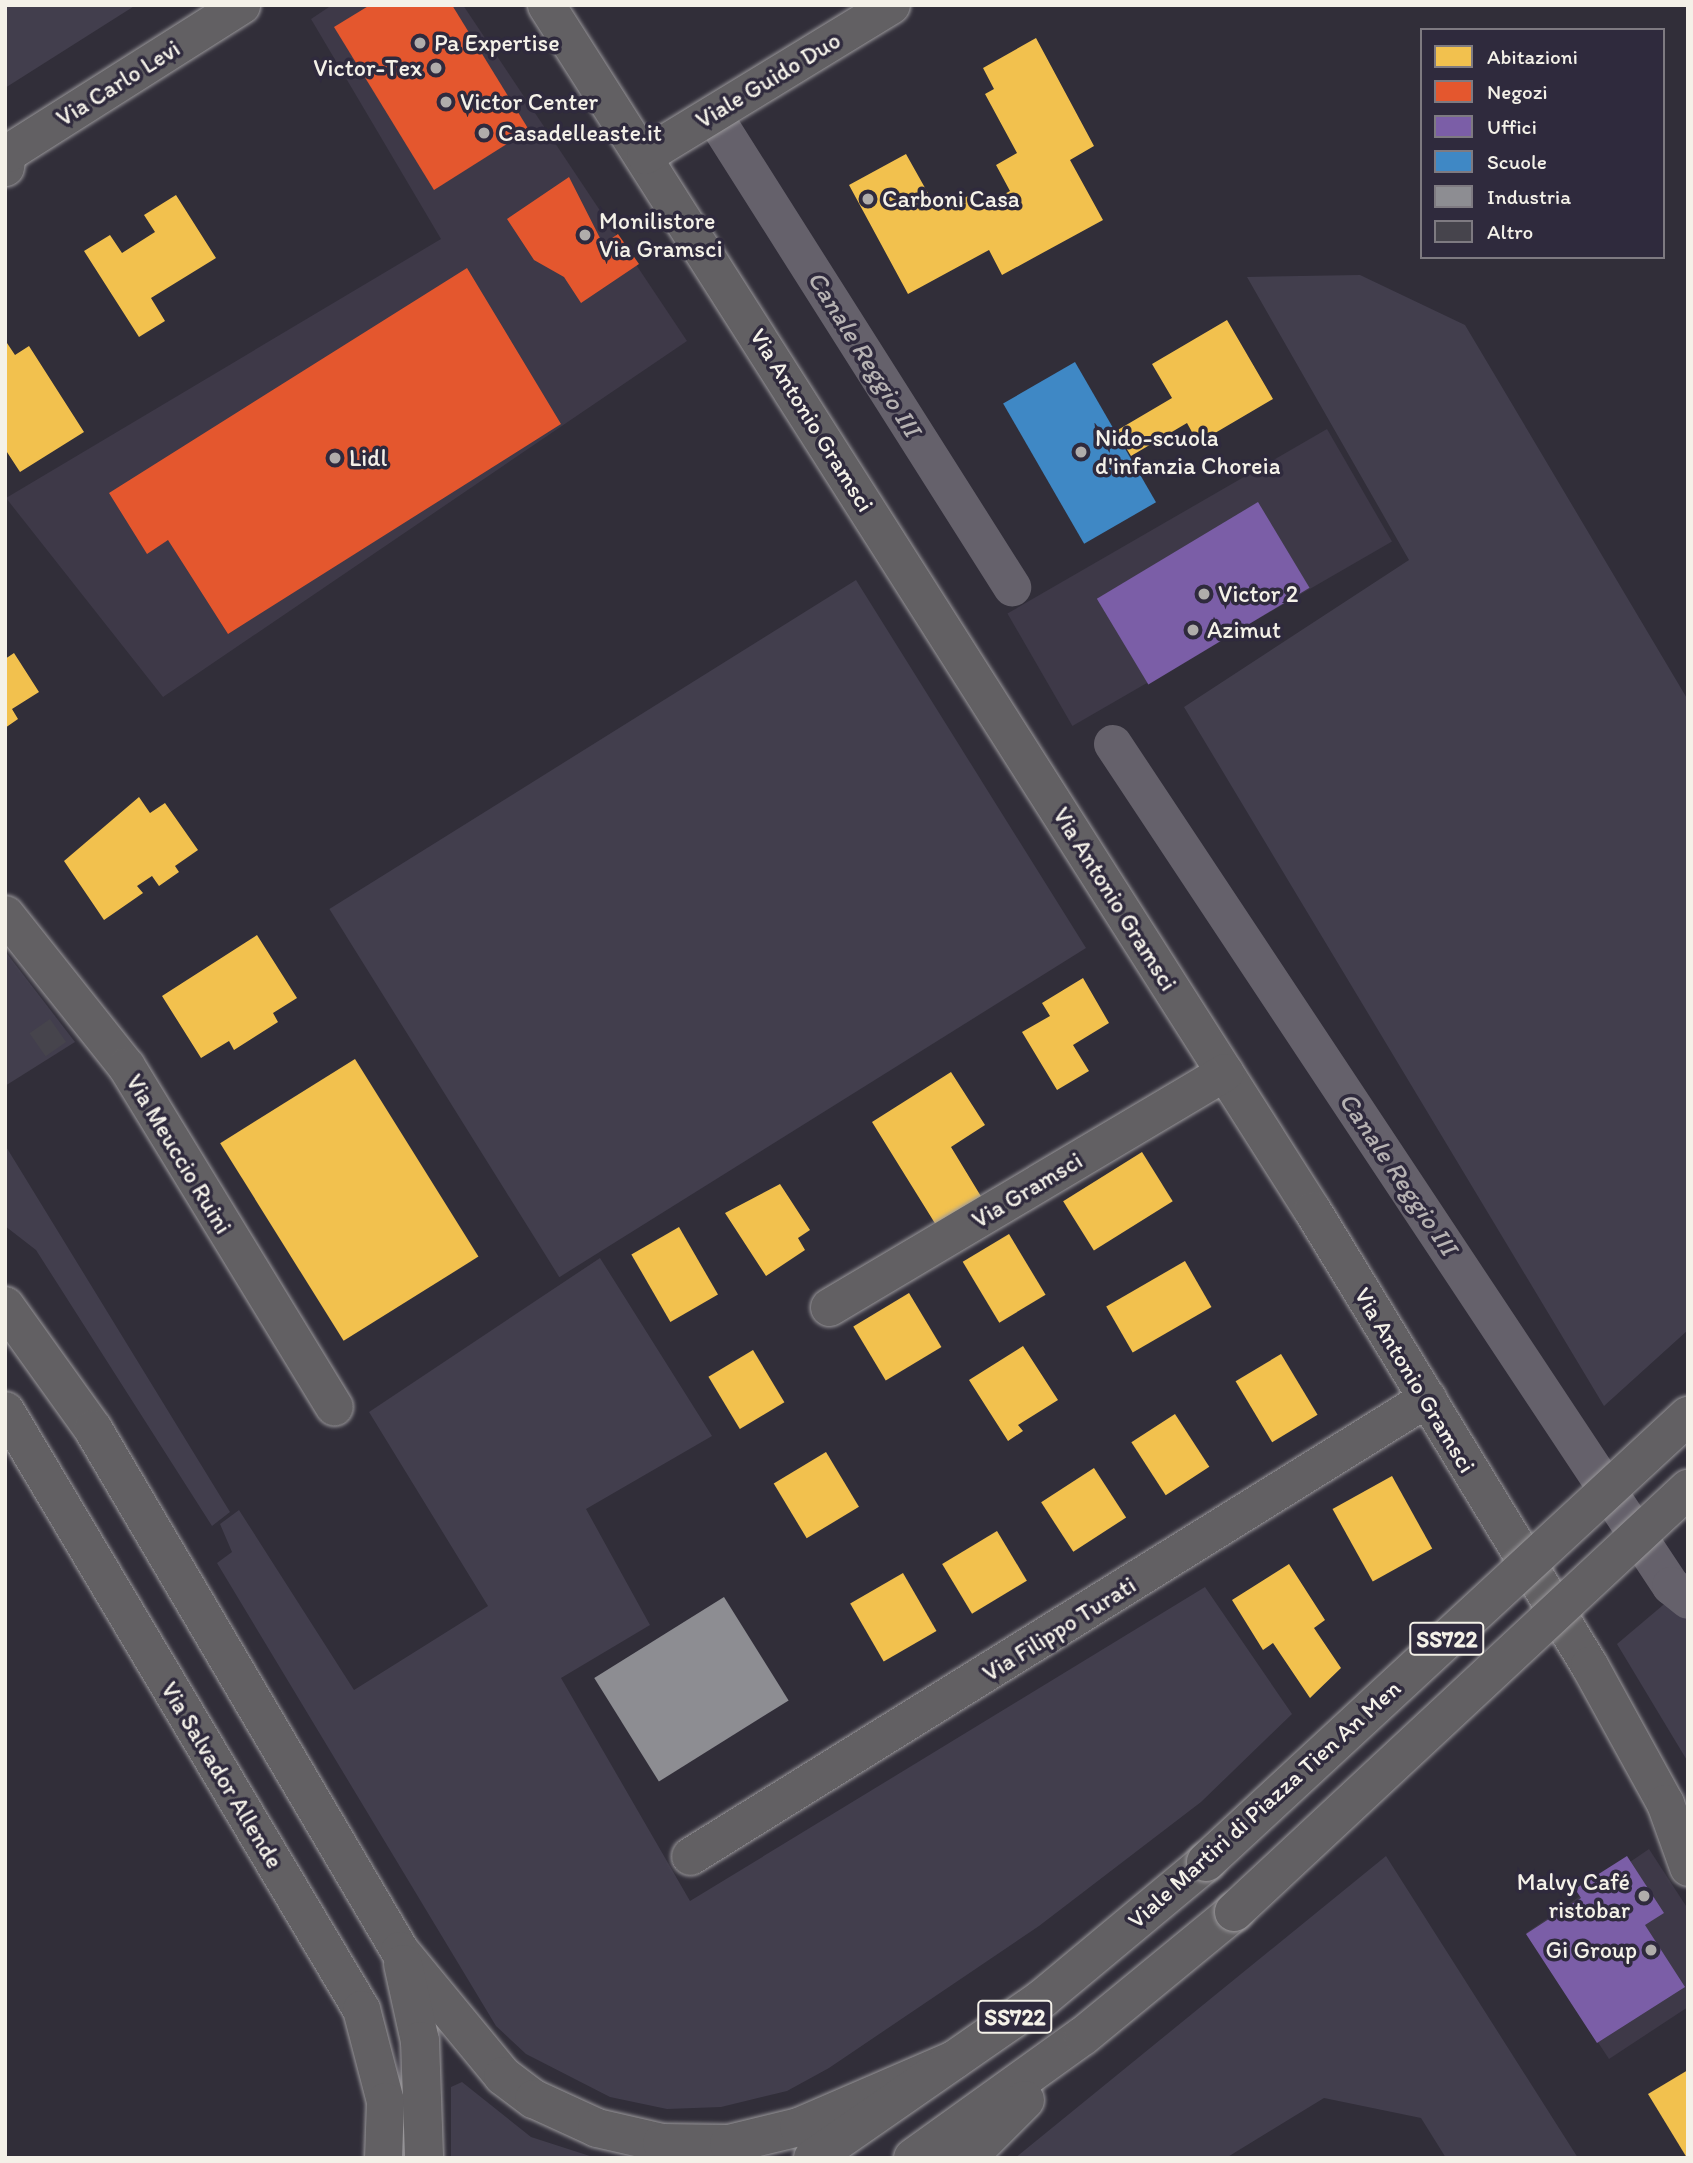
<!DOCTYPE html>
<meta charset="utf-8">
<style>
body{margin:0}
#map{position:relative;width:1693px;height:2163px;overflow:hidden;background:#312e39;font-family:Itim,sans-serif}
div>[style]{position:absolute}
.built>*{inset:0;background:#3e3948;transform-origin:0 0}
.green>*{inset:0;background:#423e4d;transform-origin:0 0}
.homes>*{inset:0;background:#f2c14e;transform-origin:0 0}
.shops>*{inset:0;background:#e4572e}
.offices>*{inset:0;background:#7b5ea7;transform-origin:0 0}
.schools>*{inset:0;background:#3f88c5;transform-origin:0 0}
.industry>*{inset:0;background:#8d8d92;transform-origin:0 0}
.canal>*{height:38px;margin:-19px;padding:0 19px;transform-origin:19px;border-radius:19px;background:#65616b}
.building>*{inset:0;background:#46444c;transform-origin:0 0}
.roads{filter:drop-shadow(0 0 2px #9a989b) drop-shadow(0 0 2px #9a989b)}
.minor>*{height:37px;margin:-18.5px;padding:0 18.5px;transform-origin:18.5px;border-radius:18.5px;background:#626063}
.highway>*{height:38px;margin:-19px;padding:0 19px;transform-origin:19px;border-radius:19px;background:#626063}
.bridges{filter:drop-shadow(0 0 2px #9a989b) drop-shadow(0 0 2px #9a989b)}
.highway-bridge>*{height:38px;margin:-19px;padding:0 19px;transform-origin:19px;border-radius:19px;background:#626063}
.dots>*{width:19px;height:19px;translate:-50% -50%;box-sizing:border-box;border:4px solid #2f2a3d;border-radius:50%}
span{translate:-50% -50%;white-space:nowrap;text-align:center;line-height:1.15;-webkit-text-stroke:7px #2f2a3d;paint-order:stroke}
.shield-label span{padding:2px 5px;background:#2f2a3d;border:2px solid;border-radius:5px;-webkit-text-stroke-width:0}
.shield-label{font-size:23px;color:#f4f1e8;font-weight:700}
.poi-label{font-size:24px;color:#f4f1e8}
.left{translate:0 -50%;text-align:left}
.right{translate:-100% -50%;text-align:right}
.street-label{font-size:24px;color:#f4f1e8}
.water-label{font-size:26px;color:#b6b2b2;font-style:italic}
.frame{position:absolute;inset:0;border:7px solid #f4f1e8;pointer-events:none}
.legend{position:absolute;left:1420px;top:28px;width:245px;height:231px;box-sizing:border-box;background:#2f2a3d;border:2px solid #7e7a81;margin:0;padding:9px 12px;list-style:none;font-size:21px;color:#f4f1e8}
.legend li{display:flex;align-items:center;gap:14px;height:35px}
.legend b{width:35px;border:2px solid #7e7a81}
</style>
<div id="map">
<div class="built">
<div style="clip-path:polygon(332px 5px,463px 5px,687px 341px,163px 697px,6px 498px,441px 239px,311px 19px)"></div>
<div style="left:1327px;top:429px;width:130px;height:369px;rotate:60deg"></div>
<div style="clip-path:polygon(1649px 1849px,1688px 1909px,1688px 2007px,1609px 2059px,1526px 1933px)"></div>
</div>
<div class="green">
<div style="clip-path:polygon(5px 5px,136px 5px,5px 88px)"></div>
<div style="clip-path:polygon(1360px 275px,1465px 325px,1688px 700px,1688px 1330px,1604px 1406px,1184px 707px,1409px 560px,1247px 277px)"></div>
<div style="left:856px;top:580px;width:434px;height:621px;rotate:58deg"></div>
<div style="clip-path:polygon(5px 951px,75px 1042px,5px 1086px)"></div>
<div style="clip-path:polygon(5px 1145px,230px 1512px,212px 1526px,36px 1250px,5px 1226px)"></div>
<div style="clip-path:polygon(600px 1258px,712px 1436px,586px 1509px,650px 1625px,561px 1678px,690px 1901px,1205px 1587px,1292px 1714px,1201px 1802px,1039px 1926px,829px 2068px,787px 2091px,721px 2107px,667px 2109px,610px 2097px,526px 2054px,496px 2026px,217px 1563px,232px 1552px,220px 1524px,239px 1510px,354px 1690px,488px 1606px,369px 1412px)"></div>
<div style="clip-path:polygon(1688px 1584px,1688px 1762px,1617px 1644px)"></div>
<div style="clip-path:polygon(1386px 1856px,1578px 2158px,1446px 2158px,1421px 2118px,1324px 2098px,1226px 2158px,1015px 2158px)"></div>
<div style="clip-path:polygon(462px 2082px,531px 2137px,596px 2158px,451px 2158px,451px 2087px)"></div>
</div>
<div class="homes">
<div style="clip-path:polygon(1036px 38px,1094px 146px,1070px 160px,1103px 220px,1002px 275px,989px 250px,908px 294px,849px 185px,906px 154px,938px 211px,970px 195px,977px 209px,1010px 191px,996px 165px,1017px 153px,985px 94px,994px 89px,983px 68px)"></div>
<div style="clip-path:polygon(176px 195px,216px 258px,151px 298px,165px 321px,139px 337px,84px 251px,110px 235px,122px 253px,155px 232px,144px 215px)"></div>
<div style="clip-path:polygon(1227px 320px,1273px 399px,1198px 443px,1187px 423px,1131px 456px,1116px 431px,1172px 398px,1152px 364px)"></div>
<div style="clip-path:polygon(5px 340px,15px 355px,29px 346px,84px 432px,20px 472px,5px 449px)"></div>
<div style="clip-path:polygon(14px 653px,39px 692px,12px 709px,18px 719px,5px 728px,5px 659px)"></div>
<div style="clip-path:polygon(139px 797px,150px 813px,165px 803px,198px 850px,175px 866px,179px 872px,159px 886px,152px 876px,137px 886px,143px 893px,104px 920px,64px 861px)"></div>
<div style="clip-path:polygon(257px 935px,297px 998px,273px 1013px,278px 1022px,234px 1050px,229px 1041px,201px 1058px,162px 996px)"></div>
<div style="clip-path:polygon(1083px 978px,1109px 1023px,1073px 1045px,1089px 1071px,1057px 1090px,1022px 1032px,1050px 1016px,1042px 1003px)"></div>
<div style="left:355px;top:1059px;width:233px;height:159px;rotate:58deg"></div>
<div style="clip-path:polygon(951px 1072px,985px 1125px,951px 1147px,982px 1198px,936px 1225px,872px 1122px)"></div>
<div style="left:1142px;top:1152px;width:58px;height:93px;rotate:58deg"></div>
<div style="clip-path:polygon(780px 1184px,810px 1230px,798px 1238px,805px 1250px,766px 1276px,725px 1213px)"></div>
<div style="left:679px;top:1227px;width:78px;height:55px;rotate:60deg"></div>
<div style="left:1009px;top:1234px;width:71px;height:54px;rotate:59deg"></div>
<div style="left:1185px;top:1261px;width:53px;height:91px;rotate:60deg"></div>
<div style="left:909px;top:1293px;width:63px;height:65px;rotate:59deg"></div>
<div style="clip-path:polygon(1023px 1346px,1058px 1400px,1018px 1425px,1023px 1431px,1008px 1441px,969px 1380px)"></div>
<div style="left:753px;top:1350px;width:61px;height:52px;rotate:59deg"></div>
<div style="left:1281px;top:1354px;width:71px;height:53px;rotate:59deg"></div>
<div style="left:1175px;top:1414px;width:63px;height:52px;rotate:57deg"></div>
<div style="left:826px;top:1452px;width:64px;height:61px;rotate:59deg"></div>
<div style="left:1094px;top:1468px;width:59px;height:63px;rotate:57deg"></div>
<div style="left:1392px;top:1476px;width:83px;height:68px;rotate:61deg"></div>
<div style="left:997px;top:1531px;width:58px;height:64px;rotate:59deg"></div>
<div style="clip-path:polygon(1289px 1564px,1325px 1620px,1314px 1628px,1341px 1668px,1310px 1698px,1273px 1643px,1263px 1650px,1232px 1600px)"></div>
<div style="left:903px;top:1573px;width:67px;height:61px;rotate:60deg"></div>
<div style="clip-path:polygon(1688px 2070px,1688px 2158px,1687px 2158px,1648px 2094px)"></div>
</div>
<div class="shops">
<div style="clip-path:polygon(370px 5px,452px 5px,529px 130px,434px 190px,334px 27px)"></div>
<div style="clip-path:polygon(569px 177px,603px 244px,618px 234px,639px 264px,581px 303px,564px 277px,534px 260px,507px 219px)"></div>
<div style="clip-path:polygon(467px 268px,561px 424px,228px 634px,168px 540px,147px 554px,109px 493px)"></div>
</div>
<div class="offices">
<div style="left:1258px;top:502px;width:100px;height:188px;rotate:59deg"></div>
<div style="clip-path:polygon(1627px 1856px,1664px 1913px,1645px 1925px,1685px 1987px,1597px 2043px,1526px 1934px,1581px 1898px,1575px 1889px)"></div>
</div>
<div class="schools">
<div style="left:1075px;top:362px;width:162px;height:83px;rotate:60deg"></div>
</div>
<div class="industry">
<div style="left:724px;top:1597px;width:122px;height:153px;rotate:58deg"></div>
</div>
<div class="canal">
<div style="left:717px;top:121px;width:552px;rotate:57.66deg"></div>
<div style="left:1113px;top:744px;width:1010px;rotate:56.47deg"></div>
<div style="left:1671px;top:1586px;width:22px;rotate:39deg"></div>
</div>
<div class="building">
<div style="left:50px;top:1019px;width:28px;height:25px;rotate:55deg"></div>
</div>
<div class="roads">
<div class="minor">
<div style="left:546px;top:5px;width:1428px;rotate:57.56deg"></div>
<div style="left:1312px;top:1210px;width:533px;rotate:58.67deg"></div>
<div style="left:1589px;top:1665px;width:158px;rotate:61.2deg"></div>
<div style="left:1665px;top:1803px;width:68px;rotate:70.2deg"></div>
<div style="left:645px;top:155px;width:288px;rotate:-31.4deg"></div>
<div style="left:5px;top:167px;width:14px;rotate:-82deg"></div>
<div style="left:7px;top:153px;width:277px;rotate:-32.3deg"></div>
<div style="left:5px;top:914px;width:194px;rotate:51.5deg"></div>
<div style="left:126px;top:1066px;width:399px;rotate:58.6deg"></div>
<div style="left:829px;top:1307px;width:460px;rotate:-30.7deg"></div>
<div style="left:5px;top:1410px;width:697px;rotate:59.28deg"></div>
<div style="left:361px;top:2009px;width:95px;rotate:75.4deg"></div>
<div style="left:385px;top:2101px;width:57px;rotate:92deg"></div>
<div style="left:690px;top:1856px;width:868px;rotate:-31.86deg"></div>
</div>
<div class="highway">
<div style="left:5px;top:1306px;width:151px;rotate:54.4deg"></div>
<div style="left:93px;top:1429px;width:606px;rotate:59.54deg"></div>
<div style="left:400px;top:1951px;width:162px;rotate:50.5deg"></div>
<div style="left:503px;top:2076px;width:39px;rotate:37deg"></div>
<div style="left:534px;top:2099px;width:69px;rotate:24.7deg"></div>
<div style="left:597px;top:2128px;width:67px;rotate:13deg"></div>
<div style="left:662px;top:2143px;width:67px;rotate:0.9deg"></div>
<div style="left:729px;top:2144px;width:72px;rotate:-13.7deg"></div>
<div style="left:799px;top:2127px;width:169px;rotate:-23.4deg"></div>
<div style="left:403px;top:1964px;width:79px;rotate:77.6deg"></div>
<div style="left:420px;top:2041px;width:117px;rotate:88deg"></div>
<div style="left:813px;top:2158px;width:280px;rotate:-34.8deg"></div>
<div style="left:1043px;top:1998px;width:212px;rotate:-39.8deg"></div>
<div style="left:913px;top:2158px;width:209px;rotate:-35.7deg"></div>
<div style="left:1083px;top:2036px;width:195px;rotate:-39.4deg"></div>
<div style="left:967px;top:2158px;width:82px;rotate:-45deg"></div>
</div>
</div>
<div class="bridges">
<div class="highway-bridge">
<div style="left:1206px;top:1862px;width:657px;rotate:-42.78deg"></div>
<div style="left:1234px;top:1912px;width:621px;rotate:-42.98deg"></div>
</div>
</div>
<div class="dots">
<div style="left:420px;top:43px;background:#b0adab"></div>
<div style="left:436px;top:68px;background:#b0adab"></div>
<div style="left:446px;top:102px;background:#b0adab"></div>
<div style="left:484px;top:133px;background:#b0adab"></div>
<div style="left:868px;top:199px;background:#b0adab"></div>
<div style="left:585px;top:235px;background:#b0adab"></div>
<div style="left:1081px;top:452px;background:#b0adab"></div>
<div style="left:335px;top:458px;background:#b0adab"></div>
<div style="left:1204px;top:594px;background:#b0adab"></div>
<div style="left:1193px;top:630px;background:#b0adab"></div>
<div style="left:1644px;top:1896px;background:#b0adab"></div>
<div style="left:1651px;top:1950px;background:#b0adab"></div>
</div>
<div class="shield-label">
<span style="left:1447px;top:1639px">SS722</span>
<span style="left:1015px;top:2017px">SS722</span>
</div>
<div class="poi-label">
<span class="left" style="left:434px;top:43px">Pa Expertise</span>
<span class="right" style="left:422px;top:68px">Victor-Tex</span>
<span class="left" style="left:460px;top:102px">Victor Center</span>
<span class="left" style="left:498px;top:133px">Casadelleaste.it</span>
<span class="left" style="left:882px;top:199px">Carboni Casa</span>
<span class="left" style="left:599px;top:235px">Monilistore<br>Via Gramsci</span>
<span class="left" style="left:1095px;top:452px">Nido-scuola<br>d'infanzia Choreia</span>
<span class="left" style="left:349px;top:458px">Lidl</span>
<span class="left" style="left:1218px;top:594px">Victor 2</span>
<span class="left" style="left:1207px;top:630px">Azimut</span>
<span class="right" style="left:1630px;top:1896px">Malvy Café<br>ristobar</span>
<span class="right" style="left:1637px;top:1950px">Gi Group</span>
</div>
<div class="street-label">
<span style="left:768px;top:80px;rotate:-31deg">Viale Guido Duo</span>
<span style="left:118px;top:83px;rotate:-32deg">Via Carlo Levi</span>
<span style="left:812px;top:420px;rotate:58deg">Via Antonio Gramsci</span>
<span style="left:1115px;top:899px;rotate:58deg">Via Antonio Gramsci</span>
<span style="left:179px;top:1154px;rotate:59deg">Via Meuccio Ruini</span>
<span style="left:1027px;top:1190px;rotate:-31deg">Via Gramsci</span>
<span style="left:1415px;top:1380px;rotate:59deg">Via Antonio Gramsci</span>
<span style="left:1059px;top:1629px;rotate:-32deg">Via Filippo Turati</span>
<span style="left:222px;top:1775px;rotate:59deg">Via Salvador Allende</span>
<span style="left:1264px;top:1804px;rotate:-42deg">Viale Martiri di Piazza Tien An Men</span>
</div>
<div class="water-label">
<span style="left:864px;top:354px;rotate:58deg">Canale Reggio III</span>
<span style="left:1398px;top:1174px;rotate:56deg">Canale Reggio III</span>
</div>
<div class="frame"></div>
<ul class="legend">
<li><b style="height:19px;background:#f2c14e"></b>Abitazioni</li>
<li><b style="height:19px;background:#e4572e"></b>Negozi</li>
<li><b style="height:19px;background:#7b5ea7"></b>Uffici</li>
<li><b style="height:19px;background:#3f88c5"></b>Scuole</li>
<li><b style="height:19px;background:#8d8d92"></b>Industria</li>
<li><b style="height:19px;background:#46444c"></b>Altro</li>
</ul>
</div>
